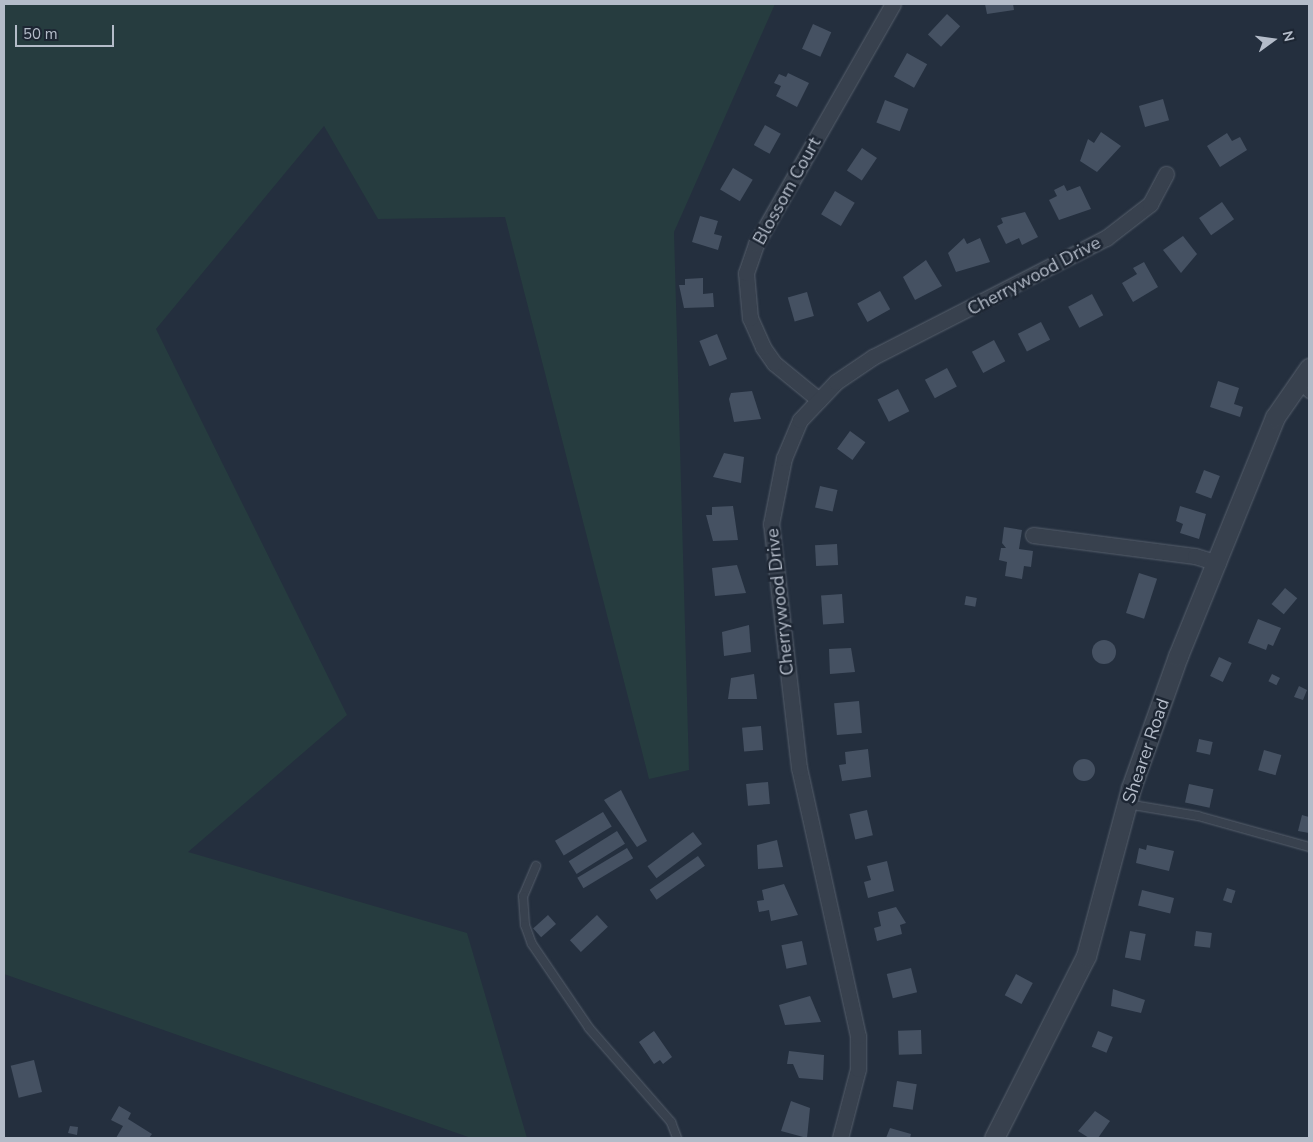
<!DOCTYPE html>
<style>
body{margin:0}
#map{position:relative;width:1313px;height:1142px;overflow:hidden;background:#242f3e;font-family:"Nunito Sans",sans-serif}
div>[style]{position:absolute}
.green>*{inset:0;background:#263c3f}
.building>*{inset:0;background:#455162;transform-origin:0 0}
.round{border-radius:50%}
.roads{filter:drop-shadow(0 0 1px #565f6c) drop-shadow(0 0 1px #565f6c)}
.service>*{height:8px;margin:-4px;padding:0 4px;transform-origin:4px;border-radius:4px;background:#38414e}
.minor>*{height:15px;margin:-7.5px;padding:0 7.5px;transform-origin:7.5px;border-radius:7.5px;background:#38414e}
.tertiary>*{height:19px;margin:-9.5px;padding:0 9.5px;transform-origin:9.5px;border-radius:9.5px;background:#38414e}
span{translate:-50% -50%;white-space:nowrap;text-align:center;line-height:1.15;-webkit-text-stroke:5px #1d2633;paint-order:stroke}
.street-label{font-size:18px;color:#b4bcc9}
.frame{position:absolute;inset:0;border:5px solid #b4bcc9;pointer-events:none}
.north{position:absolute;left:1248px;top:15px;width:50px;height:50px;-webkit-text-stroke:4px #1d2633;paint-order:stroke;rotate:76deg;font-size:14px;font-weight:700;line-height:20px;text-align:center;color:#b4bcc9}
.north::after{content:'';display:block;margin:auto;width:18px;height:22px;background:#b4bcc9;clip-path:polygon(50% 0,100% 100%,50% 72%,0 100%)}
.scale{position:absolute;left:15px;top:25px;width:99px;height:22px;box-sizing:border-box;border:2px solid #b4bcc9;border-top:0;padding-left:6px;font-size:15px;line-height:18px;white-space:nowrap;color:#b4bcc9;-webkit-text-stroke:4px #1d2633;paint-order:stroke}
</style>
<div id="map">
<div class="green">
<div style="clip-path:polygon(4px 4px,775px 4px,674px 232px,689px 770px,649px 779px,505px 217px,378px 219px,324px 126px,156px 329px,347px 715px,188px 852px,467px 933px,527px 1138px,471px 1138px,4px 974px)"></div>
</div>
<div class="building">
<div style="clip-path:polygon(985px 4px,1013px 4px,1014px 10px,987px 14px)"></div>
<div style="left:947px;top:14px;width:18px;height:28px;rotate:43deg"></div>
<div style="left:813px;top:24px;width:20px;height:27px;rotate:24deg"></div>
<div style="left:907px;top:53px;width:23px;height:27px;rotate:29deg"></div>
<div style="clip-path:polygon(788px 73px,809px 83px,797px 107px,776px 96px,781px 86px,774px 83px,779px 74px,786px 77px)"></div>
<div style="left:1163px;top:99px;width:22px;height:25px;rotate:74deg"></div>
<div style="left:885px;top:100px;width:25px;height:24px;rotate:21deg"></div>
<div style="left:765px;top:125px;width:18px;height:23px;rotate:29deg"></div>
<div style="clip-path:polygon(1101px 132px,1121px 146px,1097px 172px,1080px 161px,1088px 139px,1094px 143px)"></div>
<div style="clip-path:polygon(1227px 133px,1232px 141px,1240px 137px,1247px 150px,1220px 167px,1207px 146px)"></div>
<div style="left:862px;top:148px;width:18px;height:27px;rotate:34deg"></div>
<div style="left:733px;top:168px;width:23px;height:25px;rotate:31deg"></div>
<div style="clip-path:polygon(1064px 185px,1067px 191px,1080px 186px,1091px 209px,1059px 220px,1049px 200px,1057px 196px,1054px 190px)"></div>
<div style="left:835px;top:191px;width:23px;height:27px;rotate:31deg"></div>
<div style="left:1222px;top:202px;width:21px;height:28px;rotate:55deg"></div>
<div style="clip-path:polygon(1025px 212px,1038px 237px,1022px 245px,1019px 238px,1006px 244px,997px 226px,1003px 223px,1001px 218px)"></div>
<div style="clip-path:polygon(700px 216px,718px 221px,714px 234px,722px 236px,718px 250px,692px 242px)"></div>
<div style="clip-path:polygon(1183px 236px,1197px 254px,1181px 273px,1163px 250px)"></div>
<div style="clip-path:polygon(964px 238px,967px 244px,980px 238px,990px 262px,956px 272px,948px 253px)"></div>
<div style="clip-path:polygon(926px 260px,942px 286px,915px 300px,903px 277px)"></div>
<div style="clip-path:polygon(1144px 262px,1158px 287px,1133px 302px,1122px 283px,1137px 274px,1133px 268px)"></div>
<div style="clip-path:polygon(703px 278px,703px 294px,713px 293px,714px 307px,684px 308px,679px 285px,685px 285px,685px 279px)"></div>
<div style="left:880px;top:291px;width:21px;height:26px;rotate:61deg"></div>
<div style="left:807px;top:292px;width:25px;height:20px;rotate:74deg"></div>
<div style="left:1092px;top:294px;width:24px;height:27px;rotate:62deg"></div>
<div style="left:1041px;top:322px;width:20px;height:26px;rotate:63deg"></div>
<div style="left:717px;top:334px;width:27px;height:19px;rotate:68deg"></div>
<div style="left:994px;top:340px;width:24px;height:25px;rotate:62deg"></div>
<div style="left:947px;top:368px;width:21px;height:25px;rotate:62deg"></div>
<div style="clip-path:polygon(1218px 381px,1239px 388px,1234px 404px,1243px 407px,1240px 417px,1210px 407px)"></div>
<div style="left:898px;top:389px;width:25px;height:23px;rotate:63deg"></div>
<div style="clip-path:polygon(752px 391px,761px 419px,734px 422px,729px 399px,731px 393px)"></div>
<div style="left:850px;top:431px;width:19px;height:22px;rotate:36deg"></div>
<div style="clip-path:polygon(724px 453px,744px 457px,741px 483px,713px 477px)"></div>
<div style="left:1204px;top:470px;width:17px;height:24px;rotate:21deg"></div>
<div style="left:820px;top:486px;width:18px;height:22px;rotate:13deg"></div>
<div style="clip-path:polygon(733px 506px,738px 540px,713px 541px,706px 515px,712px 515px,712px 507px)"></div>
<div style="clip-path:polygon(1180px 506px,1206px 514px,1199px 539px,1180px 533px,1183px 524px,1176px 521px)"></div>
<div style="clip-path:polygon(1004px 527px,1022px 530px,1019px 549px,1033px 551px,1031px 567px,1024px 566px,1022px 579px,1005px 576px,1007px 562px,999px 560px,1001px 548px,1006px 548px,1002px 543px)"></div>
<div style="left:837px;top:544px;width:21px;height:22px;rotate:87deg"></div>
<div style="clip-path:polygon(737px 565px,746px 593px,715px 596px,712px 568px)"></div>
<div style="left:1139px;top:573px;width:19px;height:42px;rotate:18deg"></div>
<div style="left:1285px;top:588px;width:16px;height:21px;rotate:40deg"></div>
<div style="left:842px;top:594px;width:29px;height:21px;rotate:86deg"></div>
<div style="left:966px;top:596px;width:11px;height:9px;rotate:10deg"></div>
<div style="clip-path:polygon(1258px 619px,1281px 628px,1273px 646px,1268px 644px,1266px 650px,1248px 643px)"></div>
<div style="clip-path:polygon(749px 625px,751px 652px,724px 656px,722px 632px)"></div>
<div class="round" style="left:1092px;top:640px;width:24px;height:24px"></div>
<div style="clip-path:polygon(851px 648px,855px 672px,830px 674px,829px 649px)"></div>
<div style="left:1219px;top:657px;width:14px;height:21px;rotate:25deg"></div>
<div style="clip-path:polygon(754px 674px,757px 699px,728px 699px,731px 678px)"></div>
<div style="left:1272px;top:674px;width:9px;height:8px;rotate:27deg"></div>
<div style="clip-path:polygon(1299px 686px,1307px 690px,1303px 700px,1294px 697px)"></div>
<div style="left:859px;top:701px;width:32px;height:25px;rotate:85deg"></div>
<div style="left:761px;top:726px;width:24px;height:19px;rotate:85deg"></div>
<div style="left:1199px;top:739px;width:14px;height:13px;rotate:12deg"></div>
<div style="clip-path:polygon(868px 749px,871px 777px,842px 781px,839px 765px,846px 764px,845px 752px)"></div>
<div style="left:1264px;top:750px;width:18px;height:21px;rotate:16deg"></div>
<div class="round" style="left:1073px;top:759px;width:22px;height:22px"></div>
<div style="left:768px;top:782px;width:22px;height:22px;rotate:85deg"></div>
<div style="left:1189px;top:784px;width:25px;height:19px;rotate:12deg"></div>
<div style="clip-path:polygon(621px 790px,647px 841px,637px 847px,604px 800px)"></div>
<div style="left:867px;top:810px;width:26px;height:18px;rotate:77deg"></div>
<div style="left:603px;top:812px;width:17px;height:56px;rotate:59deg"></div>
<div style="clip-path:polygon(1302px 815px,1309px 817px,1309px 833px,1298px 831px)"></div>
<div style="left:617px;top:831px;width:15px;height:57px;rotate:58deg"></div>
<div style="left:693px;top:832px;width:15px;height:57px;rotate:53deg"></div>
<div style="clip-path:polygon(777px 840px,783px 867px,758px 869px,757px 845px)"></div>
<div style="clip-path:polygon(1147px 845px,1174px 851px,1169px 871px,1136px 863px,1139px 848px,1146px 850px)"></div>
<div style="left:627px;top:848px;width:12px;height:58px;rotate:59deg"></div>
<div style="left:698px;top:856px;width:12px;height:59px;rotate:55deg"></div>
<div style="clip-path:polygon(887px 861px,894px 891px,868px 898px,864px 882px,871px 880px,867px 866px)"></div>
<div style="clip-path:polygon(784px 884px,798px 915px,771px 921px,769px 910px,759px 912px,757px 901px,764px 900px,762px 890px)"></div>
<div style="left:1227px;top:888px;width:9px;height:13px;rotate:18deg"></div>
<div style="left:1142px;top:890px;width:33px;height:16px;rotate:14deg"></div>
<div style="clip-path:polygon(896px 907px,906px 923px,900px 925px,902px 934px,877px 941px,874px 928px,881px 926px,878px 912px)"></div>
<div style="left:548px;top:915px;width:12px;height:20px;rotate:48deg"></div>
<div style="left:597px;top:915px;width:16px;height:37px;rotate:47deg"></div>
<div style="left:1130px;top:931px;width:16px;height:27px;rotate:11deg"></div>
<div style="left:1196px;top:931px;width:16px;height:15px;rotate:7deg"></div>
<div style="left:802px;top:941px;width:24px;height:21px;rotate:78deg"></div>
<div style="left:911px;top:968px;width:25px;height:25px;rotate:76deg"></div>
<div style="left:1016px;top:974px;width:19px;height:24px;rotate:28deg"></div>
<div style="clip-path:polygon(1113px 989px,1145px 1000px,1141px 1013px,1111px 1006px)"></div>
<div style="clip-path:polygon(810px 996px,821px 1022px,785px 1025px,779px 1005px)"></div>
<div style="left:921px;top:1030px;width:24px;height:23px;rotate:88deg"></div>
<div style="clip-path:polygon(654px 1031px,672px 1057px,663px 1064px,660px 1060px,654px 1064px,639px 1042px)"></div>
<div style="left:1098px;top:1031px;width:16px;height:17px;rotate:22deg"></div>
<div style="clip-path:polygon(789px 1051px,824px 1055px,823px 1080px,799px 1078px,793px 1064px,787px 1064px)"></div>
<div style="left:34px;top:1060px;width:33px;height:24px;rotate:76deg"></div>
<div style="left:897px;top:1081px;width:20px;height:26px;rotate:9deg"></div>
<div style="clip-path:polygon(791px 1101px,810px 1108px,807px 1138px,781px 1131px)"></div>
<div style="clip-path:polygon(119px 1106px,131px 1113px,128px 1119px,152px 1134px,149px 1138px,116px 1138px,123px 1126px,111px 1120px)"></div>
<div style="clip-path:polygon(1095px 1111px,1110px 1121px,1098px 1138px,1089px 1138px,1078px 1131px)"></div>
<div style="clip-path:polygon(70px 1126px,78px 1127px,77px 1135px,68px 1133px)"></div>
<div style="clip-path:polygon(890px 1128px,911px 1134px,910px 1138px,886px 1138px)"></div>
</div>
<div class="roads">
<div class="service">
<div style="left:1297px;top:383px;width:16px;rotate:43deg"></div>
<div style="left:1127px;top:804px;width:72px;rotate:9.6deg"></div>
<div style="left:1198px;top:816px;width:115px;rotate:15.6deg"></div>
<div style="left:536px;top:866px;width:33px;rotate:113deg"></div>
<div style="left:523px;top:896px;width:29px;rotate:86deg"></div>
<div style="left:525px;top:925px;width:20px;rotate:70deg"></div>
<div style="left:532px;top:944px;width:102px;rotate:55.8deg"></div>
<div style="left:589px;top:1028px;width:125px;rotate:48.9deg"></div>
<div style="left:671px;top:1122px;width:17px;rotate:69deg"></div>
</div>
<div class="minor">
<div style="left:819px;top:400px;width:58px;rotate:-140.6deg"></div>
<div style="left:774px;top:363px;width:19px;rotate:-125deg"></div>
<div style="left:763px;top:347px;width:32px;rotate:-114deg"></div>
<div style="left:750px;top:318px;width:45px;rotate:-95.1deg"></div>
<div style="left:746px;top:273px;width:31px;rotate:-71deg"></div>
<div style="left:756px;top:244px;width:276px;rotate:-60.3deg"></div>
<div style="left:1033px;top:535px;width:163px;rotate:7.4deg"></div>
<div style="left:1195px;top:556px;width:24px;rotate:17deg"></div>
<div style="left:840px;top:1138px;width:71px;rotate:-75.4deg"></div>
<div style="left:858px;top:1069px;width:33px;rotate:-90deg"></div>
<div style="left:858px;top:1036px;width:274px;rotate:-102.4deg"></div>
<div style="left:799px;top:768px;width:246px;rotate:-96.5deg"></div>
<div style="left:771px;top:524px;width:67px;rotate:-78.9deg"></div>
<div style="left:784px;top:458px;width:41px;rotate:-67.2deg"></div>
<div style="left:800px;top:420px;width:52px;rotate:-46.5deg"></div>
<div style="left:836px;top:382px;width:45px;rotate:-34deg"></div>
<div style="left:873px;top:357px;width:262px;rotate:-27.1deg"></div>
<div style="left:1106px;top:238px;width:56px;rotate:-37.7deg"></div>
<div style="left:1150px;top:204px;width:34px;rotate:-62deg"></div>
</div>
<div class="tertiary">
<div style="left:994px;top:1138px;width:204px;rotate:-63.2deg"></div>
<div style="left:1086px;top:956px;width:174px;rotate:-75deg"></div>
<div style="left:1131px;top:788px;width:140px;rotate:-70.4deg"></div>
<div style="left:1178px;top:656px;width:258px;rotate:-67.9deg"></div>
<div style="left:1275px;top:417px;width:60px;rotate:-55.2deg"></div>
</div>
</div>
<div class="street-label">
<span style="left:787px;top:191px;rotate:-61deg">Blossom Court</span>
<span style="left:1034px;top:276px;rotate:-28deg">Cherrywood Drive</span>
<span style="left:780px;top:602px;rotate:-96deg">Cherrywood Drive</span>
<span style="left:1146px;top:751px;rotate:-71deg">Shearer Road</span>
</div>
<div class="frame"></div>
<div class="north">N</div>
<div class="scale">50 m</div>
</div>
